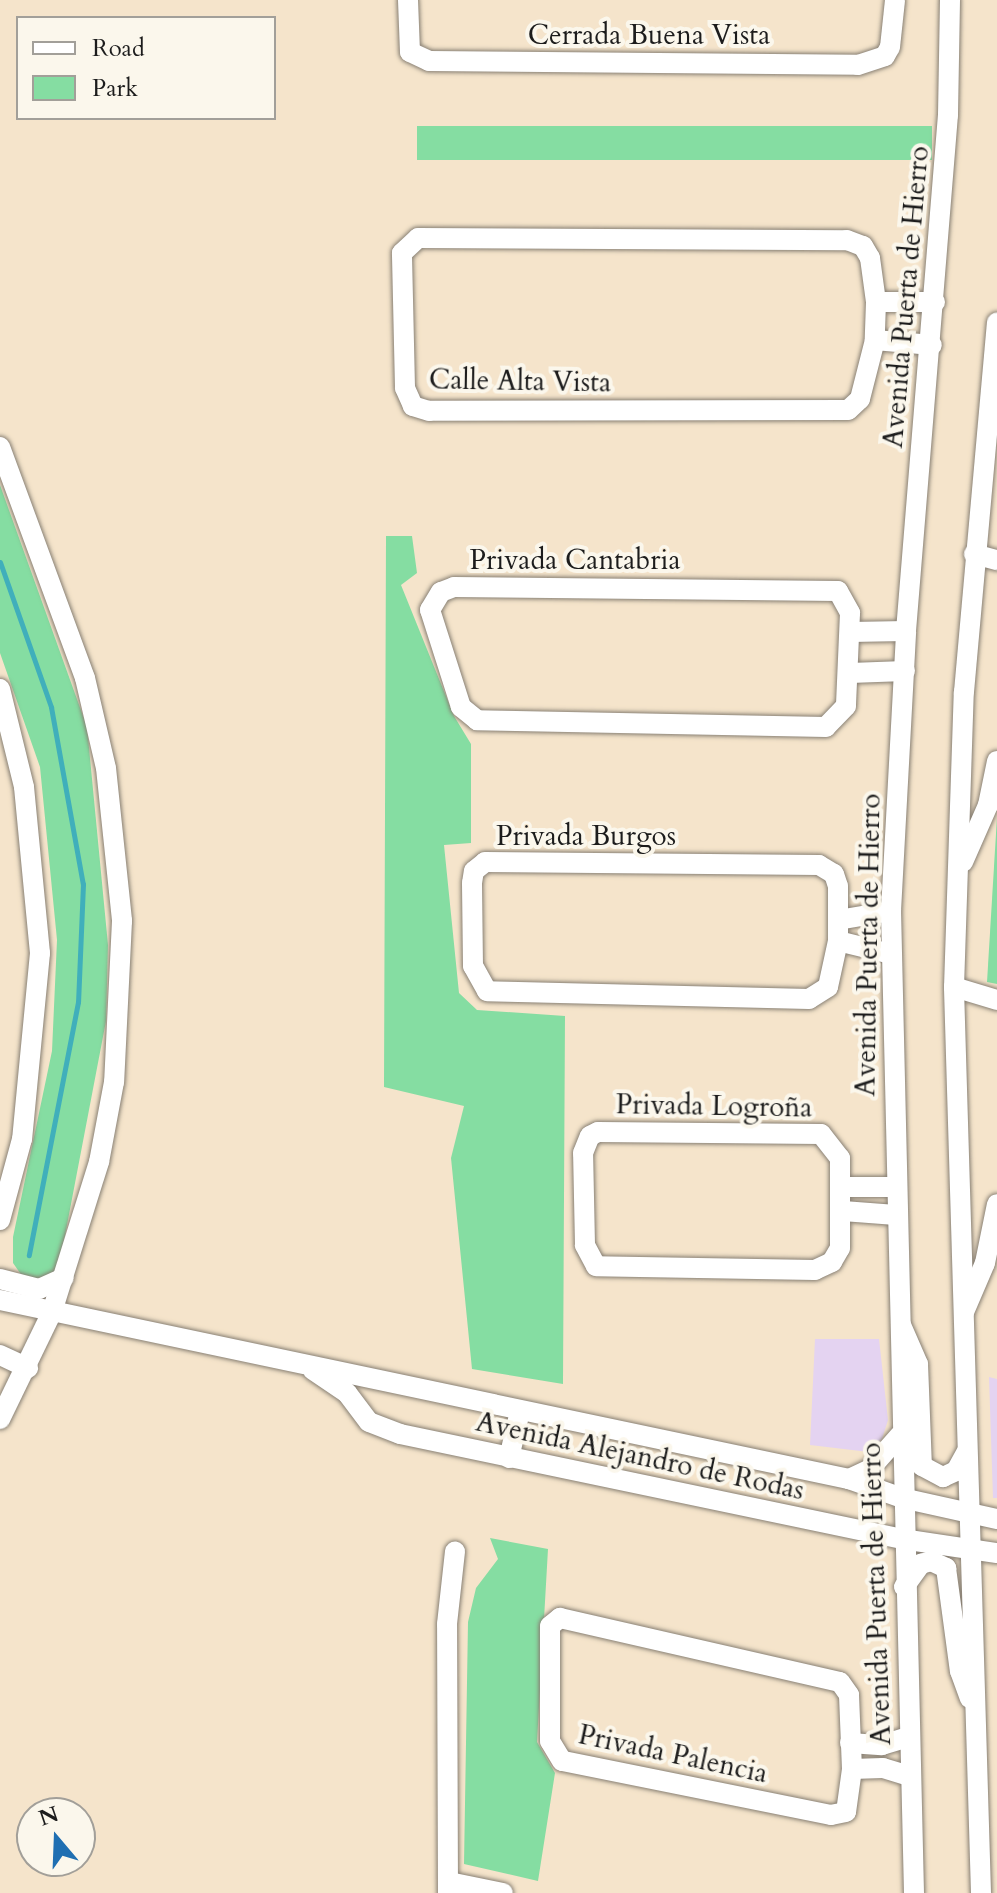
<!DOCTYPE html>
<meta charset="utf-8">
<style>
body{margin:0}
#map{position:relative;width:997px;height:1893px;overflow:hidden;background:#f5e4cb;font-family:Cardo,serif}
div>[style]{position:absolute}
.built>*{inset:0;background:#e4d3f1}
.green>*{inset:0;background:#85dda2;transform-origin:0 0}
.stream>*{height:5px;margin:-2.5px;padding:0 2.5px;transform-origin:2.5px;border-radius:2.5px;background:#40afbb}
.roads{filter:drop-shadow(0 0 2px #888074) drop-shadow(0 0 2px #888074)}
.minor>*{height:20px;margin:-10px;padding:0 10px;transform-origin:10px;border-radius:10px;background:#fff}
span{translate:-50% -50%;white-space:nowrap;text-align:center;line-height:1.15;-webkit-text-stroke:8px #fbf7ec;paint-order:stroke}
.street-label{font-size:28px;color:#1c1c1c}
.legend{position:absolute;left:16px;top:16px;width:260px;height:104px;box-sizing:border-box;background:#fbf7ec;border:2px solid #a29f99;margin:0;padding:10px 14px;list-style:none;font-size:24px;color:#1c1c1c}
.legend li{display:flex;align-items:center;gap:16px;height:40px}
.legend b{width:40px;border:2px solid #a29f99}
.north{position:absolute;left:16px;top:1797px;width:80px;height:80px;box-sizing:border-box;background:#fbf7ec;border:2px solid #a29f99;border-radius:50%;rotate:341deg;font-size:22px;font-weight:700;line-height:32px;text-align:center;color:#1c1c1c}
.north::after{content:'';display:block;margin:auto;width:28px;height:36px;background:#1f6fb2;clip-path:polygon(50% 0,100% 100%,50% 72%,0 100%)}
</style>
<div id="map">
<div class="built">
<div style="clip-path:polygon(815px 1339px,879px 1339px,888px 1420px,882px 1439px,869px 1452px,810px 1445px)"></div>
<div style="clip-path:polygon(989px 1377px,997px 1379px,997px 1498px,993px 1498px)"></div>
</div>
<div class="green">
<div style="left:417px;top:126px;width:515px;height:34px"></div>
<div style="clip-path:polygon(0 485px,87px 727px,108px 945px,106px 1021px,58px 1272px,27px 1283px,13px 1263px,13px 1237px,52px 1051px,57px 940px,40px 767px,0 653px)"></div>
<div style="clip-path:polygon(386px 536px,412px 536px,417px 573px,401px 585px,454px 716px,471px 744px,471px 843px,444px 845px,459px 993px,477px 1010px,565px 1016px,563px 1384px,472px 1369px,451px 1158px,464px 1106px,384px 1087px)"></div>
<div style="clip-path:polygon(997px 817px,997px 984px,987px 982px)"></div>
<div style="clip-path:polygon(490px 1538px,548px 1549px,537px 1742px,555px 1773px,538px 1881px,464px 1864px,468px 1622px,476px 1588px,498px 1559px)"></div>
</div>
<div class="stream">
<div style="left:0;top:562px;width:154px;rotate:70.6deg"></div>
<div style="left:51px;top:707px;width:180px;rotate:79.8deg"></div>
<div style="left:83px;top:884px;width:118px;rotate:92.4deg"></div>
<div style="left:78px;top:1002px;width:258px;rotate:101deg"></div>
</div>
<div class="roads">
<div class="minor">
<div style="left:408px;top:0;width:52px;rotate:87.8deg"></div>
<div style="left:410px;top:52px;width:21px;rotate:25deg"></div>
<div style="left:429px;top:61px;width:429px;rotate:0.5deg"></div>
<div style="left:858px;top:65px;width:28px;rotate:-18deg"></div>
<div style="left:885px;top:56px;width:10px;rotate:-61deg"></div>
<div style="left:890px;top:47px;width:47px;rotate:-83.9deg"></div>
<div style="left:418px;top:238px;width:429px;rotate:0.3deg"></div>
<div style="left:847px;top:240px;width:17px;rotate:21deg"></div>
<div style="left:863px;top:246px;width:14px;rotate:60deg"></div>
<div style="left:870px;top:258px;width:44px;rotate:82.2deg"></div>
<div style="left:876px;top:302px;width:38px;rotate:92deg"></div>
<div style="left:875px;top:340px;width:61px;rotate:104.3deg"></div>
<div style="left:860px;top:399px;width:16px;rotate:137deg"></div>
<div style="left:848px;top:410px;width:419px;rotate:179.9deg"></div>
<div style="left:429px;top:411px;width:17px;rotate:-163deg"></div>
<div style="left:413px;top:406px;width:20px;rotate:-114deg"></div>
<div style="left:405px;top:388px;width:135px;rotate:-91.3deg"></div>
<div style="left:402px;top:253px;width:22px;rotate:-43deg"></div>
<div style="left:876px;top:302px;width:59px"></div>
<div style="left:875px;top:340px;width:57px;rotate:5deg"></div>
<div style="left:0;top:447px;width:246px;rotate:69.8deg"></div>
<div style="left:85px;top:678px;width:92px;rotate:76.9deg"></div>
<div style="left:106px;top:768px;width:154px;rotate:84deg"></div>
<div style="left:122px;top:921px;width:161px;rotate:92.8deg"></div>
<div style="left:114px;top:1082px;width:81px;rotate:100.6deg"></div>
<div style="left:99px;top:1162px;width:157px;rotate:107.4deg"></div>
<div style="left:52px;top:1312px;width:119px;rotate:115.9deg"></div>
<div style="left:974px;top:554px;width:24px;rotate:15deg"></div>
<div style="left:454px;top:587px;width:384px;rotate:0.6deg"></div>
<div style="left:838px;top:591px;width:25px;rotate:61deg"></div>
<div style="left:850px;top:613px;width:93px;rotate:92.5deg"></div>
<div style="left:846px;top:706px;width:29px;rotate:134deg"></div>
<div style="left:826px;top:727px;width:349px;rotate:-178.9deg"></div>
<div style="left:477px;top:720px;width:21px;rotate:-141deg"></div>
<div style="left:461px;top:707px;width:102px;rotate:-107.7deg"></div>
<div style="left:430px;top:610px;width:21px;rotate:-59deg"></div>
<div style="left:441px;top:592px;width:14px;rotate:-21deg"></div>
<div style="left:850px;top:632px;width:56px;rotate:-1deg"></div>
<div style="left:850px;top:673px;width:55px;rotate:-2.1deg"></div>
<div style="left:0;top:689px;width:101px;rotate:76.2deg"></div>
<div style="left:24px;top:787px;width:167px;rotate:84.5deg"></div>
<div style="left:40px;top:953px;width:187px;rotate:95.5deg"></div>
<div style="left:22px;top:1139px;width:84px;rotate:105.2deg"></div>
<div style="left:485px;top:862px;width:334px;rotate:0.5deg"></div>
<div style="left:819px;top:865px;width:17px;rotate:31deg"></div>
<div style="left:834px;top:874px;width:13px;rotate:72deg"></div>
<div style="left:838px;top:886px;width:55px;rotate:90deg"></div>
<div style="left:838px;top:941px;width:47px;rotate:102.3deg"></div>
<div style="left:828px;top:987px;width:22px;rotate:148deg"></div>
<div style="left:809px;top:999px;width:322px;rotate:-178.6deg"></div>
<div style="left:487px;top:991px;width:29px;rotate:-119deg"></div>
<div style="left:473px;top:966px;width:83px;rotate:-90.7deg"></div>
<div style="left:472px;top:883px;width:12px;rotate:-81deg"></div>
<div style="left:474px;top:871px;width:14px;rotate:-39deg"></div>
<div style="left:963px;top:862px;width:62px;rotate:-66.3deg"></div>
<div style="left:988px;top:805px;width:45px;rotate:-78.4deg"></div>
<div style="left:838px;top:920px;width:54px;rotate:-9.6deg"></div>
<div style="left:838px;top:941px;width:55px;rotate:13.8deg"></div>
<div style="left:954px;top:987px;width:45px;rotate:16.8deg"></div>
<div style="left:598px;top:1132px;width:223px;rotate:0.5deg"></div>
<div style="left:821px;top:1134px;width:31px;rotate:52deg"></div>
<div style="left:840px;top:1158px;width:90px;rotate:90deg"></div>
<div style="left:840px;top:1248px;width:16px;rotate:120deg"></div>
<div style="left:832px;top:1262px;width:19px;rotate:155deg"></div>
<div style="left:815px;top:1270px;width:219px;rotate:-179deg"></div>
<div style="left:596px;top:1266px;width:24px;rotate:-118deg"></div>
<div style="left:585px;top:1245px;width:92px;rotate:-91.2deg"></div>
<div style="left:583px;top:1153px;width:18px;rotate:-68deg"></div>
<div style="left:590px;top:1136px;width:9px;rotate:-27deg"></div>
<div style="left:842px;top:1187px;width:53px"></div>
<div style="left:843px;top:1211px;width:53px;rotate:4.3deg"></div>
<div style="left:0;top:1279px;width:40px;rotate:14.4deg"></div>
<div style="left:39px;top:1289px;width:27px;rotate:-24deg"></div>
<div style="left:0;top:1300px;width:868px;rotate:11.91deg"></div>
<div style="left:849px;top:1479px;width:56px;rotate:19.7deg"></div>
<div style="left:902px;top:1498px;width:97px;rotate:12.5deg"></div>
<div style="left:964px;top:1312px;width:53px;rotate:-66.8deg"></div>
<div style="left:985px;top:1263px;width:60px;rotate:-78.5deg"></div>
<div style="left:901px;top:1325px;width:43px;rotate:66.4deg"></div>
<div style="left:918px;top:1364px;width:102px;rotate:87.8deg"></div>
<div style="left:922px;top:1466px;width:24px;rotate:28deg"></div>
<div style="left:943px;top:1477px;width:14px;rotate:-25deg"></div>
<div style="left:956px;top:1471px;width:21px;rotate:-61deg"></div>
<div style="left:0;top:1355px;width:31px;rotate:25deg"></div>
<div style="left:313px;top:1370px;width:41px;rotate:34.1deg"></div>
<div style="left:347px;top:1393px;width:36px;rotate:53deg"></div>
<div style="left:369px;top:1422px;width:33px;rotate:21deg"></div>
<div style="left:400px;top:1434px;width:513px;rotate:11.81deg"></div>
<div style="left:902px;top:1539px;width:96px;rotate:8.4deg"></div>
<div style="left:509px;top:1458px;width:48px;rotate:-76.8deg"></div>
<div style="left:849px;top:1479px;width:23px;rotate:-25deg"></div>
<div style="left:870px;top:1469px;width:45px;rotate:-48.6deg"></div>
<div style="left:904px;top:1587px;width:29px;rotate:-54deg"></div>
<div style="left:921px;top:1564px;width:10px;rotate:-17deg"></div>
<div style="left:931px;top:1561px;width:17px;rotate:25deg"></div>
<div style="left:946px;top:1568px;width:104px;rotate:82.3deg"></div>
<div style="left:960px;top:1671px;width:29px;rotate:70deg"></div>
<div style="left:560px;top:1618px;width:287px;rotate:12.9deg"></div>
<div style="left:840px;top:1682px;width:16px;rotate:55deg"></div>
<div style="left:849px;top:1695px;width:74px;rotate:87.7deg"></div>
<div style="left:852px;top:1769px;width:43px;rotate:97.9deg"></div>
<div style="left:846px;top:1812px;width:15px;rotate:169deg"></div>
<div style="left:831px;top:1815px;width:274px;rotate:-168.6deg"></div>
<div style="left:562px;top:1761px;width:23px;rotate:-121deg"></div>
<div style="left:550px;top:1741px;width:115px;rotate:-90deg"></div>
<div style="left:550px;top:1626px;width:13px;rotate:-39deg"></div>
<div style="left:850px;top:1743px;width:32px;rotate:4deg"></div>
<div style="left:882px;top:1745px;width:27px;rotate:-17deg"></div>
<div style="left:852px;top:1769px;width:31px;rotate:-2deg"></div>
<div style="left:883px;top:1768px;width:28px;rotate:17deg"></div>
<div style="left:449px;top:1882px;width:55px;rotate:11.5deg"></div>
<div style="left:448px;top:1893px;width:269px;rotate:-90.2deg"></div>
<div style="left:447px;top:1624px;width:73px;rotate:-83.7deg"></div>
<div style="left:914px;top:1893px;width:982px;rotate:-91.34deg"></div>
<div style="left:891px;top:911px;width:280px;rotate:-86.9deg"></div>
<div style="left:906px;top:631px;width:518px;rotate:-85.35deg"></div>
<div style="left:948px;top:115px;width:115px;rotate:-89deg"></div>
<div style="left:981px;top:1893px;width:906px;rotate:-91.71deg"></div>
<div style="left:954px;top:987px;width:295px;rotate:-88.1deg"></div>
<div style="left:964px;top:692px;width:371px;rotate:-84.9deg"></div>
</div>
</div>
<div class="street-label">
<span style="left:649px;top:35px">Cerrada Buena Vista</span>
<span style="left:906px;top:297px;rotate:-85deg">Avenida Puerta de Hierro</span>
<span style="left:520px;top:381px;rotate:1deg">Calle Alta Vista</span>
<span style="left:575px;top:560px">Privada Cantabria</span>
<span style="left:586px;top:836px">Privada Burgos</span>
<span style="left:868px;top:945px;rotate:-89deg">Avenida Puerta de Hierro</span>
<span style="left:714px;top:1106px;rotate:1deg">Privada Logroña</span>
<span style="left:640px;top:1456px;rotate:12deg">Avenida Alejandro de Rodas</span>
<span style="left:876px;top:1594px;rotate:-92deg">Avenida Puerta de Hierro</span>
<span style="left:673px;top:1754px;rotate:12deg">Privada Palencia</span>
</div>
<ul class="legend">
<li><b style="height:10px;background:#fff"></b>Road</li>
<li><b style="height:22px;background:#85dda2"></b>Park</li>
</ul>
<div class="north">N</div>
</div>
